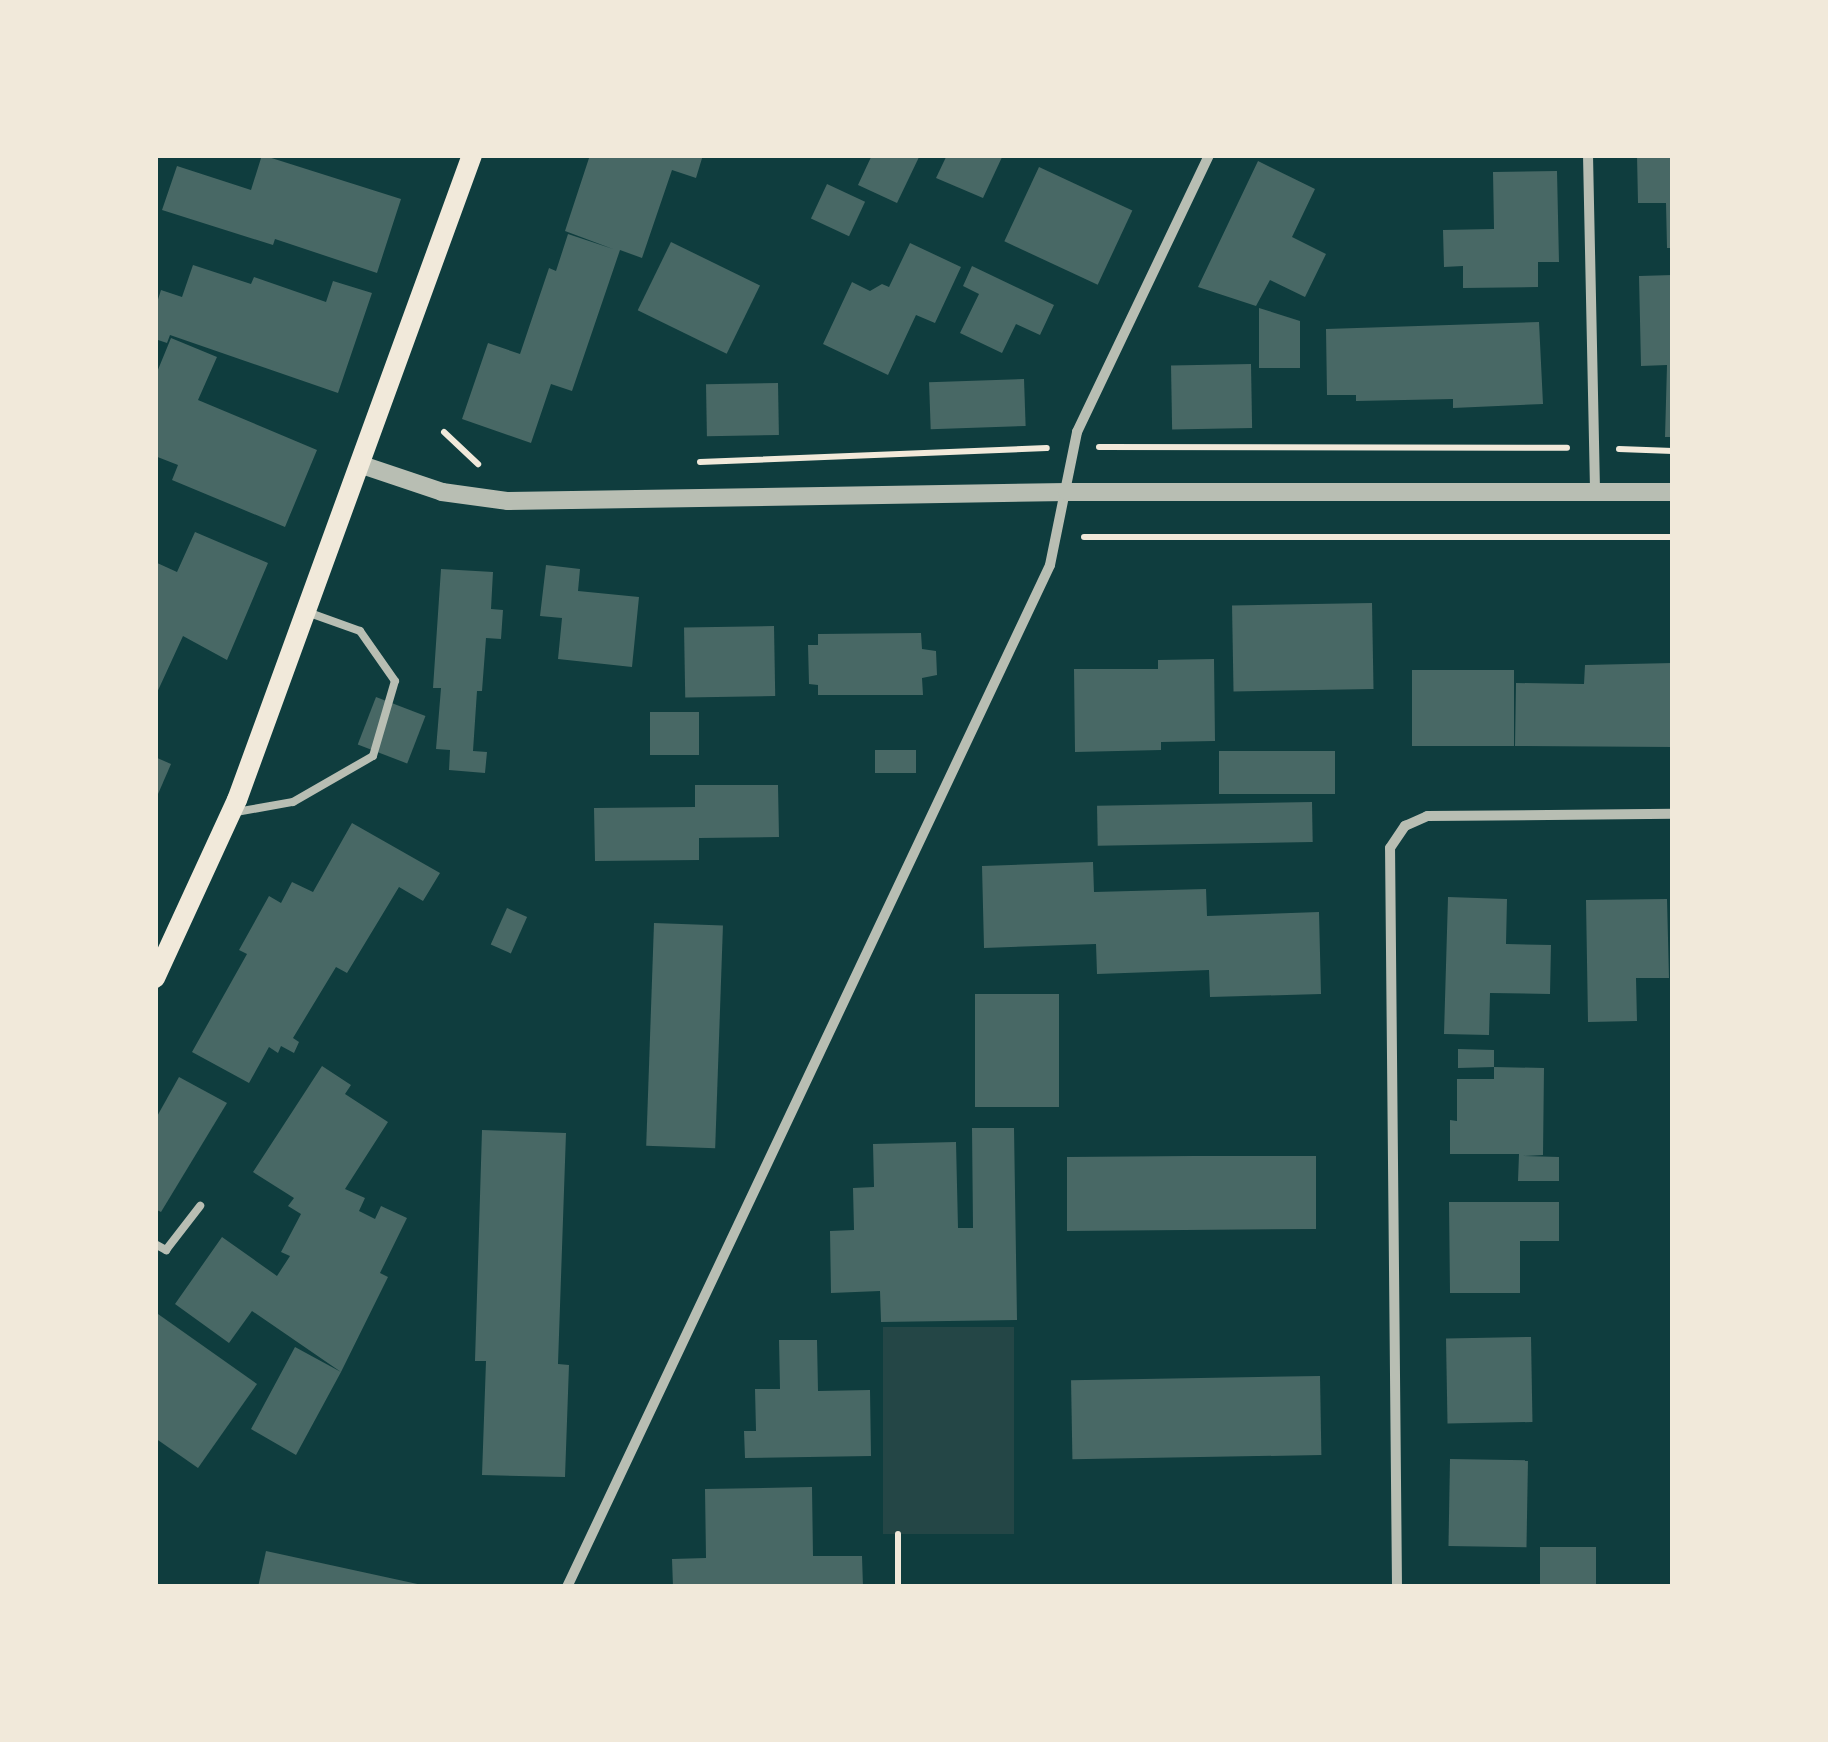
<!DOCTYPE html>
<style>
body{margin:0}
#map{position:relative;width:1828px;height:1742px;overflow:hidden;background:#0f3d3e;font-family:"Libre Baskerville",serif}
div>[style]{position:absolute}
.green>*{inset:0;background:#244646;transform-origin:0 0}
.building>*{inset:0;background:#486865;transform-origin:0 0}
.path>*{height:6px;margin:-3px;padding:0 3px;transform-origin:3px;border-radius:3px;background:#f1e9da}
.service>*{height:8px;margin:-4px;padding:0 4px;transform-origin:4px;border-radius:4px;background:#b8beb3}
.minor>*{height:10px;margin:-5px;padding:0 5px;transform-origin:5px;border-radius:5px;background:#b8beb3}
.tertiary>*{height:18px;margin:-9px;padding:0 9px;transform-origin:9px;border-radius:9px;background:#b8beb3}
.secondary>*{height:20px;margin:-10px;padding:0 10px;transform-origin:10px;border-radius:10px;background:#f1e9da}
span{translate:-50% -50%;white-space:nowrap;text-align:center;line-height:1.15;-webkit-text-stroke:9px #f1e9da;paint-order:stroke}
.frame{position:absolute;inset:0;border:158px solid #f1e9da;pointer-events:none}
</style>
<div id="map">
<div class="green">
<div style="left:883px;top:1327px;width:131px;height:207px"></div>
</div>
<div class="building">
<div style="clip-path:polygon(262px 155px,401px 199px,377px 273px,275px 239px,273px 245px,162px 210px,177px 166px,251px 190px)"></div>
<div style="clip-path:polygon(590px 155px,703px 155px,696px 178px,672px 170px,642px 258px,620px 250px,572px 391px,551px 384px,531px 443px,462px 419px,488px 343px,520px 354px,549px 268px,556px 271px,568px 234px,613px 249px,565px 231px)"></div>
<div style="clip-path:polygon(872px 155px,920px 155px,897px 203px,858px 185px)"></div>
<div style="clip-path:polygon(947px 155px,1003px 155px,983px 198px,936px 178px)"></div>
<div style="clip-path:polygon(1637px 155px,1673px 155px,1673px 248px,1667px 248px,1666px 203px,1638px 203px)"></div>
<div style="clip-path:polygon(1258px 161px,1315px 189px,1292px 237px,1326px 254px,1305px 297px,1270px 280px,1256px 306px,1198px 287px)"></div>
<div style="left:1039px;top:167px;width:103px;height:82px;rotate:25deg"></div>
<div style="clip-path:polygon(1557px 171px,1559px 262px,1538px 262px,1538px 287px,1463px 288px,1463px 266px,1444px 267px,1443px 230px,1494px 229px,1493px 172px)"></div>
<div style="left:827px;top:184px;width:42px;height:38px;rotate:25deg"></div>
<div style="left:671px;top:242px;width:99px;height:76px;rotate:26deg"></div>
<div style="clip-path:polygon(910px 243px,961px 267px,935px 323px,916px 315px,888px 375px,823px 344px,852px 282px,870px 291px,882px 284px,889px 287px)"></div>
<div style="clip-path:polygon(193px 265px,251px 284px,254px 277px,326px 302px,333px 281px,372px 293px,338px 393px,170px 335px,167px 343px,155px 339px,155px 309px,161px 290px,182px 297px)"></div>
<div style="clip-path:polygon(972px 266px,1054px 305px,1040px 335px,1016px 324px,1002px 353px,960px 333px,979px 294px,963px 286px)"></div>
<div style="clip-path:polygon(1673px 275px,1673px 437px,1665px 437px,1667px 365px,1641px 366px,1639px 276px)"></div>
<div style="clip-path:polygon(1259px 308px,1300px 321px,1300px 368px,1259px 368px)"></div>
<div style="clip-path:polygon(1539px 322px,1543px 404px,1453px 408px,1453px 399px,1356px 401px,1356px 395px,1327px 395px,1326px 329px)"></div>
<div style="clip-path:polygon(171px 338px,217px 357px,198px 400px,317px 450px,285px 527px,172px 480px,178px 465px,155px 456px,155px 377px)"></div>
<div style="left:1251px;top:364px;width:64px;height:80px;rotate:89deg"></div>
<div style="left:1024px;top:379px;width:47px;height:95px;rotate:88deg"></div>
<div style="left:778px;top:383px;width:52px;height:72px;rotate:89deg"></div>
<div style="clip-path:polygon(195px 532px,268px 563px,227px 660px,183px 636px,155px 697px,155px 562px,177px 572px)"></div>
<div style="clip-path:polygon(546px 565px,580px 569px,578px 591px,639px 597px,632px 667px,558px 659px,562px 618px,540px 616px)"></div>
<div style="clip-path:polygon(441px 569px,493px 572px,491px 609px,503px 610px,501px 639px,486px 638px,482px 691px,477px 691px,473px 751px,487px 752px,485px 773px,449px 770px,450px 750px,436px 749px,441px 688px,433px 688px)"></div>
<div style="left:1372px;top:603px;width:86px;height:140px;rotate:89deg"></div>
<div style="left:774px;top:626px;width:70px;height:90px;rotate:89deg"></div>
<div style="clip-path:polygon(921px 633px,922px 649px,936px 651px,937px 675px,922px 678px,923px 695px,818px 695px,818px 685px,809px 684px,808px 645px,818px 645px,818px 634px)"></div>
<div style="clip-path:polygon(1214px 659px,1215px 741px,1161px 742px,1161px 750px,1075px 752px,1074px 669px,1158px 669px,1158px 660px)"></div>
<div style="clip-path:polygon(1673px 663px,1673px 747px,1515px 746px,1516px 683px,1584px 684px,1585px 665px)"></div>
<div style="left:1412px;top:670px;width:102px;height:76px"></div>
<div style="left:376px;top:697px;width:53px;height:51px;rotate:21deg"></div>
<div style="left:699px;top:712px;width:43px;height:49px;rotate:90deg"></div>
<div style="left:875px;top:750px;width:41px;height:23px"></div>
<div style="left:1219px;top:751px;width:116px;height:43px"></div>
<div style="clip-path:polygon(155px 757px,171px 764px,155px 801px)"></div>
<div style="clip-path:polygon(695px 785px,778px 785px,779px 837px,699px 838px,699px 860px,595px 861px,594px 808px,695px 807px)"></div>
<div style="left:1312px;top:802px;width:40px;height:215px;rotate:89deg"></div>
<div style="clip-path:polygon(352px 823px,440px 873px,423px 901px,399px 887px,347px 973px,336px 967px,293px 1038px,299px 1042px,294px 1053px,281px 1046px,278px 1053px,269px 1047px,249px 1083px,192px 1052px,247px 954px,239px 950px,269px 896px,281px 903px,292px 882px,313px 892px)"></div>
<div style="clip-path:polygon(1093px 862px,1094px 892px,1206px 889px,1207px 916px,1319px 912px,1321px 994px,1210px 997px,1209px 970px,1097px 974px,1096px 944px,984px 948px,982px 866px)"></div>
<div style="clip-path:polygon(1448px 897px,1507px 899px,1506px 944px,1551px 945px,1550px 994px,1490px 993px,1489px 1035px,1444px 1034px)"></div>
<div style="clip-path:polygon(1667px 899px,1669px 978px,1636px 978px,1637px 1021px,1588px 1022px,1586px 900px)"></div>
<div style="left:507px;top:908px;width:22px;height:40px;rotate:24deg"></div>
<div style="left:654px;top:923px;width:69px;height:223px;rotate:2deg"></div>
<div style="left:975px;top:994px;width:84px;height:113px"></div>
<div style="clip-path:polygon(1458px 1049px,1494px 1050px,1494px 1067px,1544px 1068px,1543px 1155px,1523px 1156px,1559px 1157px,1559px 1181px,1518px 1181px,1519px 1154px,1450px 1154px,1450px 1120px,1457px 1121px,1457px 1079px,1494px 1079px,1494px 1067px,1458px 1068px)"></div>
<div style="clip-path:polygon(322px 1066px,351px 1085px,345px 1094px,388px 1122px,345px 1189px,365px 1198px,359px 1211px,375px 1219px,381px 1206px,407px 1218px,380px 1273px,388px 1277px,341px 1372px,296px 1455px,251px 1429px,295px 1347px,341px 1372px,252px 1311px,229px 1343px,175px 1304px,222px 1237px,277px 1276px,290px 1256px,281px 1252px,301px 1214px,288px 1206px,294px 1198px,253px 1172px)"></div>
<div style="clip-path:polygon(179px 1077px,227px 1103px,161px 1212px,155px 1209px,155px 1120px)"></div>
<div style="clip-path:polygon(972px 1128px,1014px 1128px,1017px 1320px,881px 1322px,880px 1291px,831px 1293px,830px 1231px,854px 1230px,853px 1188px,874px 1187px,873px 1144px,956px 1142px,958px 1228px,973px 1228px)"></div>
<div style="clip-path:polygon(482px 1130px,566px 1133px,558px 1364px,569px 1365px,565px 1477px,482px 1475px,486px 1361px,475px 1361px)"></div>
<div style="clip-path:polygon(1192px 1156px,1316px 1156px,1316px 1229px,1067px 1231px,1067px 1157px)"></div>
<div style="clip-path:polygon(1449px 1202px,1559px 1202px,1559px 1241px,1520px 1241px,1520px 1293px,1450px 1293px)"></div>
<div style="clip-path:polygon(158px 1314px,257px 1384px,198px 1468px,155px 1438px)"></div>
<div style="left:1531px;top:1337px;width:85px;height:85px;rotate:89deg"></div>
<div style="clip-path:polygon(779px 1340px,817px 1340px,818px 1391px,870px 1390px,871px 1456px,745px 1458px,744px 1431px,756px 1431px,755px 1389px,780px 1389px)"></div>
<div style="left:1320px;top:1376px;width:79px;height:249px;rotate:89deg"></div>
<div style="left:1450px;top:1459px;width:78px;height:87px;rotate:1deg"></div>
<div style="clip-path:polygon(812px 1487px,813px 1556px,862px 1556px,863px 1587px,673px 1587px,672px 1559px,706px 1558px,705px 1489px)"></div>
<div style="left:1540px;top:1547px;width:56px;height:40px"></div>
<div style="clip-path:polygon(266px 1551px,422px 1585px,422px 1587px,258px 1587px)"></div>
</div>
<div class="path">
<div style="left:444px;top:432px;width:47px;rotate:43.3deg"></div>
<div style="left:1099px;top:447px;width:468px;rotate:0.1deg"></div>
<div style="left:1619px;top:449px;width:54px;rotate:2.1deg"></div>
<div style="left:700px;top:462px;width:347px;rotate:-2.3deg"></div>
<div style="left:1084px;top:537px;width:589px"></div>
<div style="left:898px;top:1587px;width:53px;rotate:-90deg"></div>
</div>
<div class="service">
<div style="left:236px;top:812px;width:58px;rotate:-10deg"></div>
<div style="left:293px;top:802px;width:92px;rotate:-29.9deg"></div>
<div style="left:373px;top:756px;width:78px;rotate:-73.7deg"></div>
<div style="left:395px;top:681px;width:61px;rotate:-125deg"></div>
<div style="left:360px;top:631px;width:56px;rotate:-160.3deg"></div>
<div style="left:155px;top:1244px;width:13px;rotate:29deg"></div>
<div style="left:166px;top:1250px;width:56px;rotate:-52.3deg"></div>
</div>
<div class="minor">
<div style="left:1588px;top:155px;width:337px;rotate:88.8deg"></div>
<div style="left:567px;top:1587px;width:1130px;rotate:-64.7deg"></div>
<div style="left:1050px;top:565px;width:136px;rotate:-78.5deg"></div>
<div style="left:1077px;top:432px;width:307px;rotate:-64.5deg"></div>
<div style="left:1397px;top:1587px;width:739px;rotate:-90.54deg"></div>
<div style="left:1390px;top:848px;width:27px;rotate:-56deg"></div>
<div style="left:1405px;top:826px;width:24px;rotate:-24deg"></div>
<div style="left:1427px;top:816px;width:246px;rotate:-0.5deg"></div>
</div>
<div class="tertiary">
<div style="left:359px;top:464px;width:88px;rotate:18.6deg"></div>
<div style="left:442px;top:492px;width:67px;rotate:7.8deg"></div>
<div style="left:508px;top:501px;width:559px;rotate:-0.92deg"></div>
<div style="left:1067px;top:492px;width:606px"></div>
</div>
<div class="secondary">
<div style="left:155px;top:978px;width:196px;rotate:-65.3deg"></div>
<div style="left:237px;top:800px;width:686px;rotate:-69.98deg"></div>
</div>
<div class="frame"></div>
</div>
